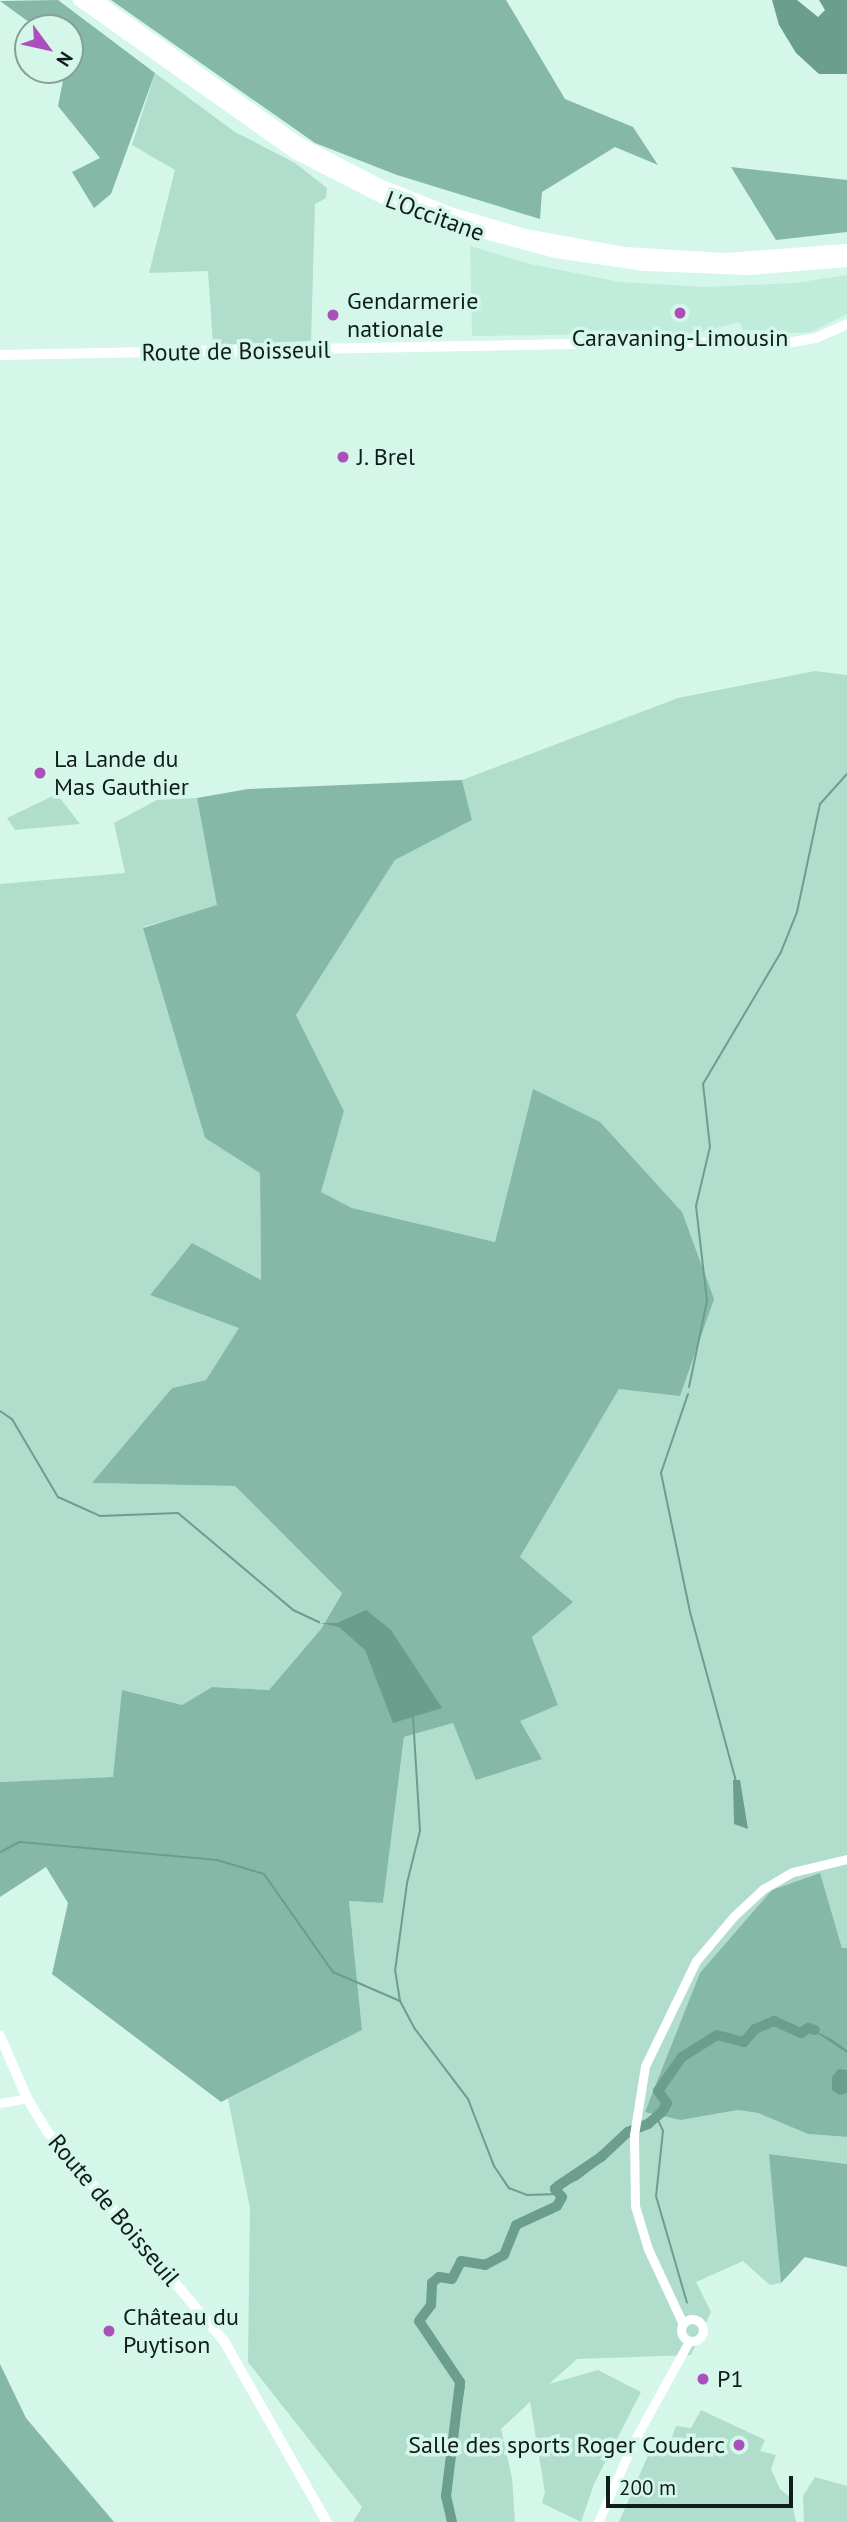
<!DOCTYPE html>
<meta charset="utf-8">
<style>
body{margin:0}
#map{position:relative;width:847px;height:2522px;overflow:hidden;background:#d4f7ea;font-family:"PT Sans",sans-serif}
div>[style]{position:absolute}
.built>*{inset:0;background:#c0ecdc}
.green>*{inset:0;background:#b1ddcd}
.forest>*{inset:0;background:#85b8a6}
.water>*{inset:0;background:#6c9e8d}
.stream>*{height:2px;margin:-1px;padding:0 1px;transform-origin:1px;border-radius:1px;background:#6c9e8d}
.river>*{height:10px;margin:-5px;padding:0 5px;transform-origin:5px;border-radius:5px;background:#6c9e8d}
.tertiary>*{height:9px;margin:-4.5px;padding:0 4.5px;transform-origin:4.5px;border-radius:4.5px;background:#fff}
.tertiary>.ring{margin:-4.5px;padding:0;box-sizing:content-box;background:none;border:9px solid #fff;border-radius:50%}
.secondary>*{height:10px;margin:-5px;padding:0 5px;transform-origin:5px;border-radius:5px;background:#fff}
.motorway>*{height:12px;margin:-6px;padding:0 6px;transform-origin:6px;border-radius:6px;background:#fff}
.dots>*{width:19px;height:19px;translate:-50% -50%;box-sizing:border-box;border:4px solid #d4f7ea;border-radius:50%}
span{translate:-50% -50%;white-space:nowrap;text-align:center;line-height:1.15;-webkit-text-stroke:7px #d4f7ea;paint-order:stroke}
.street-label{font-size:24px;color:#101d18}
.poi-label{font-size:24px;color:#101d18}
.left{translate:0 -50%;text-align:left}
.right{translate:-100% -50%;text-align:right}
.north{position:absolute;left:14px;top:14px;width:70px;height:70px;box-sizing:border-box;background:#d4f7ea;border:2px solid #86a096;border-radius:50%;rotate:123deg;font-size:19px;font-weight:700;line-height:28px;text-align:center;color:#101d18}
.north::after{content:'';display:block;margin:auto;width:24px;height:32px;background:#aa4fbb;clip-path:polygon(50% 0,100% 100%,50% 72%,0 100%)}
.scale{position:absolute;left:606px;top:2476px;width:187px;height:32px;box-sizing:border-box;border:4px solid #101d18;border-top:0;padding-left:9px;font-size:21px;line-height:24px;white-space:nowrap;color:#101d18;-webkit-text-stroke:5px #d4f7ea;paint-order:stroke}
</style>
<div id="map">
<div class="built">
<div style="clip-path:polygon(470px 246px,530px 264px,620px 282px,706px 287px,794px 283px,847px 275px,847px 314px,811px 332px,746px 336px,739px 322px,698px 333px,472px 336px)"></div>
</div>
<div class="green">
<div style="clip-path:polygon(155px 73px,235px 132px,295px 163px,327px 188px,326px 198px,315px 204px,311px 341px,213px 345px,208px 271px,149px 273px,175px 170px,132px 145px)"></div>
<div style="clip-path:polygon(815px 671px,847px 675px,847px 1950px,842px 1948px,820px 1874px,681px 2120px,738px 2110px,758px 2113px,808px 2134px,847px 2137px,847px 2164px,770px 2154px,781px 2283px,770px 2285px,743px 2261px,696px 2282px,711px 2312px,691px 2355px,577px 2359px,549px 2384px,598px 2370px,641px 2392px,594px 2484px,581px 2522px,542px 2503px,545px 2492px,530px 2402px,501px 2429px,512px 2478px,515px 2522px,353px 2522px,362px 2507px,248px 2362px,250px 2208px,228px 2099px,362px 2030px,349px 1901px,383px 1903px,404px 1737px,453px 1723px,520px 1720px,558px 1705px,532px 1636px,520px 1557px,619px 1389px,533px 1089px,495px 1242px,352px 1208px,320px 1192px,344px 1111px,296px 1015px,395px 860px,472px 820px,462px 780px,678px 698px)"></div>
<div style="clip-path:polygon(57px 794px,80px 824px,15px 830px,7px 818px)"></div>
<div style="clip-path:polygon(197px 798px,218px 906px,143px 927px,205px 1138px,260px 1173px,261px 1281px,192px 1244px,150px 1295px,240px 1327px,206px 1380px,172px 1388px,93px 1483px,235px 1486px,342px 1592px,321px 1629px,269px 1690px,212px 1687px,182px 1705px,113px 1777px,0 1782px,0 884px,125px 873px,114px 823px,157px 800px)"></div>
<div style="clip-path:polygon(701px 2410px,765px 2440px,760px 2451px,776px 2455px,771px 2469px,780px 2489px,791px 2498px,796px 2522px,619px 2522px,650px 2451px,671px 2440px,676px 2426px,691px 2428px)"></div>
<div style="clip-path:polygon(815px 2477px,847px 2486px,847px 2522px,804px 2522px,803px 2496px)"></div>
</div>
<div class="forest">
<div style="clip-path:polygon(58px 0,155px 73px,111px 194px,94px 208px,72px 172px,100px 158px,58px 106px,65px 70px,70px 70px,70px 28px,37px 28px,0 1px)"></div>
<div style="clip-path:polygon(111px 0,506px 0,565px 99px,633px 127px,658px 165px,615px 147px,542px 192px,540px 219px,397px 175px,315px 143px)"></div>
<div style="clip-path:polygon(731px 167px,847px 180px,847px 232px,776px 240px)"></div>
<div style="clip-path:polygon(462px 780px,472px 820px,395px 860px,296px 1015px,344px 1111px,321px 1192px,352px 1208px,495px 1242px,533px 1089px,600px 1122px,682px 1212px,714px 1299px,680px 1396px,619px 1389px,520px 1557px,573px 1602px,532px 1637px,558px 1705px,520px 1721px,542px 1759px,476px 1780px,453px 1723px,404px 1737px,383px 1903px,349px 1901px,362px 2030px,221px 2102px,52px 1974px,68px 1903px,46px 1867px,0 1897px,0 1782px,113px 1777px,122px 1690px,182px 1705px,212px 1687px,269px 1690px,321px 1629px,342px 1593px,235px 1486px,92px 1483px,172px 1388px,206px 1380px,239px 1328px,150px 1295px,192px 1243px,261px 1280px,260px 1173px,205px 1138px,143px 928px,217px 905px,197px 798px,248px 789px)"></div>
<div style="clip-path:polygon(820px 1873px,842px 1948px,847px 1948px,847px 2137px,808px 2134px,758px 2113px,738px 2110px,681px 2120px,645px 2112px,700px 1973px,772px 1890px)"></div>
<div style="clip-path:polygon(769px 2154px,847px 2164px,847px 2267px,805px 2257px,781px 2283px)"></div>
<div style="clip-path:polygon(0 2364px,26px 2418px,114px 2522px,0 2522px)"></div>
</div>
<div class="water">
<div style="clip-path:polygon(772px 0,797px 0,818px 17px,825px 10px,819px 0,847px 0,847px 74px,819px 74px,796px 53px,779px 25px)"></div>
<div style="clip-path:polygon(366px 1610px,391px 1630px,442px 1708px,393px 1723px,365px 1650px,339px 1627px,320px 1623px,337px 1623px)"></div>
<div style="clip-path:polygon(733px 1780px,740px 1780px,748px 1829px,734px 1824px)"></div>
<div style="clip-path:polygon(774px 2021px,801px 2033px,810px 2028px,833px 2040px,847px 2050px,847px 2053px,817px 2033px,810px 2030px,803px 2038px,775px 2024px,763px 2026px,744px 2045px,714px 2039px,686px 2057px,665px 2080px,660px 2092px,671px 2103px,669px 2111px,646px 2128px,666px 2107px,658px 2091px,682px 2057px,717px 2035px,744px 2042px,755px 2029px)"></div>
<div style="clip-path:polygon(838px 2069px,847px 2070px,847px 2093px,839px 2095px,832px 2090px,832px 2077px)"></div>
<div style="clip-path:polygon(628px 2132px,605px 2159px,578px 2180px,561px 2187px,564px 2198px,554px 2213px,516px 2228px,510px 2251px,503px 2260px,486px 2267px,464px 2264px,452px 2283px,439px 2279px,435px 2283px,435px 2302px,422px 2321px,465px 2386px,448px 2492px,455px 2516px,452px 2522px,446px 2496px,460px 2382px,419px 2321px,431px 2305px,432px 2283px,439px 2278px,452px 2279px,461px 2261px,485px 2265px,498px 2260px,508px 2249px,516px 2225px,551px 2212px,562px 2197px,555px 2189px,558px 2186px,601px 2157px)"></div>
</div>
<div class="stream">
<div style="left:689px;top:1387px;width:88px;rotate:-78.2deg"></div>
<div style="left:707px;top:1301px;width:96px;rotate:-96.6deg"></div>
<div style="left:696px;top:1206px;width:61px;rotate:-76.7deg"></div>
<div style="left:710px;top:1147px;width:63px;rotate:-96.3deg"></div>
<div style="left:703px;top:1084px;width:153px;rotate:-59.4deg"></div>
<div style="left:781px;top:952px;width:43px;rotate:-68.2deg"></div>
<div style="left:797px;top:912px;width:110px;rotate:-78deg"></div>
<div style="left:820px;top:804px;width:40px;rotate:-48deg"></div>
<div style="left:688px;top:1394px;width:83px;rotate:108.9deg"></div>
<div style="left:661px;top:1473px;width:142px;rotate:78.2deg"></div>
<div style="left:690px;top:1612px;width:175px;rotate:74.8deg"></div>
<div style="left:0;top:1411px;width:14px;rotate:34deg"></div>
<div style="left:12px;top:1419px;width:91px;rotate:59.5deg"></div>
<div style="left:58px;top:1497px;width:46px;rotate:24.3deg"></div>
<div style="left:100px;top:1516px;width:78px;rotate:-2.2deg"></div>
<div style="left:178px;top:1513px;width:150px;rotate:40.1deg"></div>
<div style="left:293px;top:1610px;width:29px;rotate:25deg"></div>
<div style="left:0;top:1852px;width:22px;rotate:-27deg"></div>
<div style="left:20px;top:1842px;width:198px;rotate:5.2deg"></div>
<div style="left:217px;top:1860px;width:49px;rotate:16.6deg"></div>
<div style="left:264px;top:1874px;width:120px;rotate:54.9deg"></div>
<div style="left:333px;top:1972px;width:73px;rotate:23.4deg"></div>
<div style="left:400px;top:2001px;width:32px;rotate:62deg"></div>
<div style="left:415px;top:2029px;width:88px;rotate:52.9deg"></div>
<div style="left:468px;top:2099px;width:72px;rotate:68.8deg"></div>
<div style="left:494px;top:2166px;width:27px;rotate:56deg"></div>
<div style="left:509px;top:2188px;width:19px;rotate:21deg"></div>
<div style="left:527px;top:2195px;width:31px;rotate:-2deg"></div>
<div style="left:400px;top:2001px;width:30px;rotate:-99deg"></div>
<div style="left:395px;top:1971px;width:89px;rotate:-82.2deg"></div>
<div style="left:407px;top:1883px;width:54px;rotate:-76deg"></div>
<div style="left:420px;top:1831px;width:116px;rotate:-93.5deg"></div>
<div style="left:657px;top:2118px;width:14px;rotate:65deg"></div>
<div style="left:663px;top:2131px;width:65px;rotate:96.1deg"></div>
<div style="left:656px;top:2196px;width:111px;rotate:73.8deg"></div>
</div>
<div class="river">
<div style="left:452px;top:2522px;width:27px;rotate:-103deg"></div>
<div style="left:446px;top:2496px;width:115px;rotate:-83deg"></div>
<div style="left:460px;top:2382px;width:73px;rotate:-123.9deg"></div>
<div style="left:419px;top:2321px;width:20px;rotate:-53deg"></div>
<div style="left:431px;top:2305px;width:22px;rotate:-87deg"></div>
<div style="left:432px;top:2283px;width:9px;rotate:-41deg"></div>
<div style="left:439px;top:2277px;width:13px;rotate:9deg"></div>
<div style="left:452px;top:2279px;width:20px;rotate:-63deg"></div>
<div style="left:461px;top:2261px;width:24px;rotate:9deg"></div>
<div style="left:485px;top:2265px;width:21px;rotate:-28deg"></div>
<div style="left:504px;top:2255px;width:32px;rotate:-68deg"></div>
<div style="left:516px;top:2225px;width:45px;rotate:-24.9deg"></div>
<div style="left:557px;top:2206px;width:10px;rotate:-61deg"></div>
<div style="left:562px;top:2197px;width:11px;rotate:-131deg"></div>
<div style="left:555px;top:2189px;width:4px;rotate:-45deg"></div>
<div style="left:558px;top:2186px;width:52px;rotate:-34deg"></div>
<div style="left:601px;top:2157px;width:37px;rotate:-43deg"></div>
<div style="left:628px;top:2132px;width:22px;rotate:-22deg"></div>
<div style="left:648px;top:2124px;width:18px;rotate:-41deg"></div>
<div style="left:662px;top:2112px;width:10px;rotate:-61deg"></div>
<div style="left:667px;top:2103px;width:15px;rotate:-127deg"></div>
<div style="left:658px;top:2091px;width:42px;rotate:-54.8deg"></div>
<div style="left:682px;top:2057px;width:41px;rotate:-32.2deg"></div>
<div style="left:717px;top:2035px;width:28px;rotate:15deg"></div>
<div style="left:744px;top:2042px;width:17px;rotate:-50deg"></div>
<div style="left:755px;top:2029px;width:21px;rotate:-23deg"></div>
<div style="left:774px;top:2021px;width:30px;rotate:24deg"></div>
<div style="left:801px;top:2033px;width:9px;rotate:-36deg"></div>
<div style="left:808px;top:2028px;width:7px;rotate:16deg"></div>
</div>
<div class="tertiary">
<div style="left:0;top:2103px;width:27px;rotate:-10deg"></div>
<div class="ring" style="left:681px;top:2319px;width:13px;height:13px"></div>
<div style="left:683px;top:2324px;width:83px;rotate:-115deg"></div>
<div style="left:648px;top:2249px;width:45px;rotate:-106.8deg"></div>
<div style="left:635px;top:2206px;width:71px;rotate:-90.8deg"></div>
<div style="left:634px;top:2135px;width:70px;rotate:-80.9deg"></div>
<div style="left:645px;top:2066px;width:117px;rotate:-64.1deg"></div>
<div style="left:696px;top:1961px;width:59px;rotate:-49.8deg"></div>
<div style="left:734px;top:1916px;width:40px;rotate:-43deg"></div>
<div style="left:763px;top:1889px;width:34px;rotate:-30deg"></div>
<div style="left:793px;top:1872px;width:56px;rotate:-13.5deg"></div>
<div style="left:598px;top:2522px;width:86px;rotate:-66.1deg"></div>
<div style="left:633px;top:2443px;width:116px;rotate:-61.2deg"></div>
</div>
<div class="secondary">
<div style="left:0;top:355px;width:680px;rotate:-1.1deg"></div>
<div style="left:680px;top:342px;width:95px;rotate:1.8deg"></div>
<div style="left:775px;top:345px;width:42px;rotate:-9.7deg"></div>
<div style="left:816px;top:338px;width:34px;rotate:-24deg"></div>
<div style="left:0;top:2036px;width:68px;rotate:66.5deg"></div>
<div style="left:27px;top:2098px;width:39px;rotate:59deg"></div>
<div style="left:47px;top:2131px;width:275px;rotate:49.9deg"></div>
<div style="left:224px;top:2341px;width:208px;rotate:60.4deg"></div>
</div>
<div class="motorway">
<div style="left:79px;top:0;width:265px;rotate:35.3deg"></div>
<div style="left:295px;top:153px;width:103px;rotate:27.1deg"></div>
<div style="left:387px;top:200px;width:63px;rotate:21.3deg"></div>
<div style="left:446px;top:223px;width:114px;rotate:14.8deg"></div>
<div style="left:556px;top:252px;width:90px;rotate:8.3deg"></div>
<div style="left:645px;top:265px;width:104px;rotate:2.2deg"></div>
<div style="left:749px;top:269px;width:98px;rotate:-4.7deg"></div>
<div style="left:96px;top:0;width:246px;rotate:35.2deg"></div>
<div style="left:297px;top:142px;width:93px;rotate:27.4deg"></div>
<div style="left:380px;top:185px;width:75px;rotate:21.8deg"></div>
<div style="left:450px;top:213px;width:78px;rotate:16.3deg"></div>
<div style="left:525px;top:235px;width:102px;rotate:10.2deg"></div>
<div style="left:625px;top:253px;width:100px;rotate:3.4deg"></div>
<div style="left:725px;top:259px;width:122px;rotate:-4.2deg"></div>
</div>
<div class="dots">
<div style="left:680px;top:313px;background:#aa4fbb"></div>
<div style="left:333px;top:315px;background:#aa4fbb"></div>
<div style="left:343px;top:457px;background:#aa4fbb"></div>
<div style="left:40px;top:773px;background:#aa4fbb"></div>
<div style="left:109px;top:2331px;background:#aa4fbb"></div>
<div style="left:703px;top:2379px;background:#aa4fbb"></div>
<div style="left:739px;top:2445px;background:#aa4fbb"></div>
</div>
<div class="street-label">
<span style="left:435px;top:216px;rotate:20deg">L'Occitane</span>
<span style="left:236px;top:351px;rotate:-1deg">Route de Boisseuil</span>
<span style="left:114px;top:2210px;rotate:50deg">Route de Boisseuil</span>
</div>
<div class="poi-label">
<span class="left" style="left:347px;top:315px">Gendarmerie<br>nationale</span>
<span style="left:680px;top:338px">Caravaning-Limousin</span>
<span class="left" style="left:357px;top:457px">J. Brel</span>
<span class="left" style="left:54px;top:773px">La Lande du<br>Mas Gauthier</span>
<span class="left" style="left:123px;top:2331px">Château du<br>Puytison</span>
<span class="left" style="left:717px;top:2379px">P1</span>
<span class="right" style="left:725px;top:2445px">Salle des sports Roger Couderc</span>
</div>
<div class="north">N</div>
<div class="scale">200 m</div>
</div>
